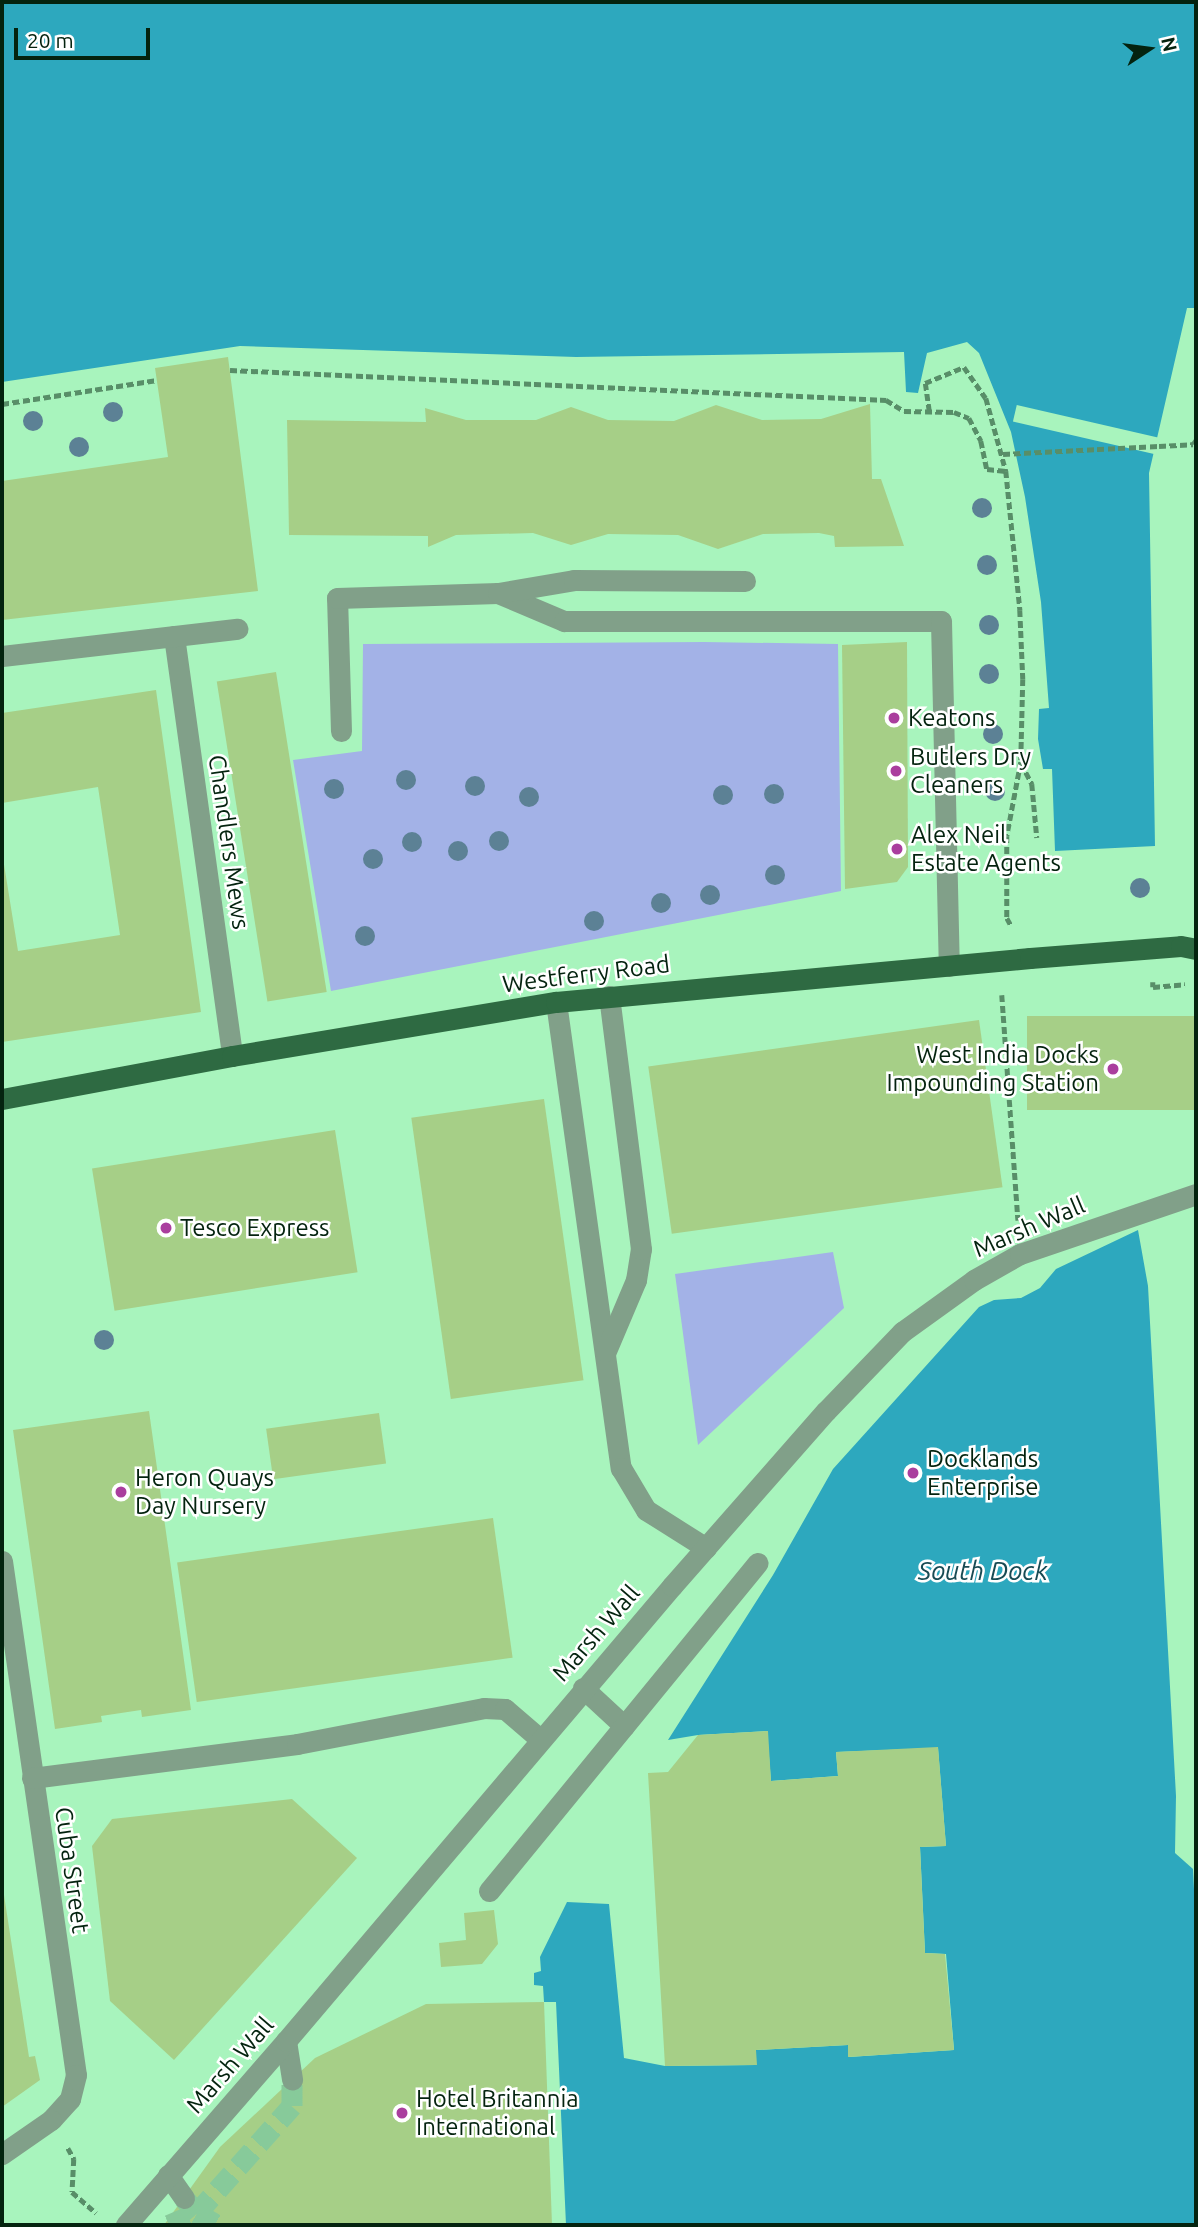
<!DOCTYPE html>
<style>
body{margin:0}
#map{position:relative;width:1198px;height:2227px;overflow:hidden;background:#a8f4bd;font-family:Ubuntu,sans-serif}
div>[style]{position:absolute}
.green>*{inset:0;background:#a3b2e7}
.water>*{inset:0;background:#2da8be}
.pier>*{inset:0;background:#a8f4bd;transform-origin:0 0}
.building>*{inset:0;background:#a6cf87;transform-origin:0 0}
.minor-tunnel>*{height:21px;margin-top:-10.5px;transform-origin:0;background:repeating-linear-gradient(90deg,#87ca9a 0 21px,transparent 0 31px)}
.path>*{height:4.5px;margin-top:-2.25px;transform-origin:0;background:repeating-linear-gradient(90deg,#588e68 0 7px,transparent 0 10.5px)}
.minor>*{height:21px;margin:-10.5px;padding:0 10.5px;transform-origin:10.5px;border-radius:10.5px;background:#81a089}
.major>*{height:21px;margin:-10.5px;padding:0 10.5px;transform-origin:10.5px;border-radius:10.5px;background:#2e6a42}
.trees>*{width:20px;height:20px;margin:-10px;border-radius:50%;background:#5c8195}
.dots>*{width:19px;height:19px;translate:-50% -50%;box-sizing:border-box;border:4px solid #fff;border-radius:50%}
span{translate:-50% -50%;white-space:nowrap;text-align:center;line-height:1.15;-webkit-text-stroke:5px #fff;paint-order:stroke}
.poi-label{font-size:24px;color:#04230f}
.left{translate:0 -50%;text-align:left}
.right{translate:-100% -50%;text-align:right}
.street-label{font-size:24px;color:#04230f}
.water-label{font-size:26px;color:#184b54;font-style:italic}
.frame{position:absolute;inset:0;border:4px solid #04230f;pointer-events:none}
.north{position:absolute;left:1114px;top:14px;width:70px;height:70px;-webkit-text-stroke:5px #fff;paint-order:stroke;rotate:77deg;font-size:19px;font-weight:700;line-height:28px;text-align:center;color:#04230f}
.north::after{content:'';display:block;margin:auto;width:24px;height:32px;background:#04230f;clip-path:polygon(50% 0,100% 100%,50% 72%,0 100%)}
.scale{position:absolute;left:14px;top:28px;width:136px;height:32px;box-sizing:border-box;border:4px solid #04230f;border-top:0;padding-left:9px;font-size:21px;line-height:24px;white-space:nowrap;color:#04230f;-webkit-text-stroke:5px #fff;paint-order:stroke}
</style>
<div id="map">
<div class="green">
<div style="clip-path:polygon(704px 642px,838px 644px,841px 891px,331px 991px,293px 760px,362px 751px,363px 644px)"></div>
<div style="clip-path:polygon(833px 1252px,844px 1308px,698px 1445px,675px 1274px)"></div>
</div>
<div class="water">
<div style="clip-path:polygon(2px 2px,1196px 2px,1196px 308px,1187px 308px,1149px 473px,1155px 846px,1055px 851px,1052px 769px,1043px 769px,1038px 739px,1039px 709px,1049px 708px,1041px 602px,1025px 497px,1011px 432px,979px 353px,967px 342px,927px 353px,918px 393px,906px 392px,904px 352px,576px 357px,240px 346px,2px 382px)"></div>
<div style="clip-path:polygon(1138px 1230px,1148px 1286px,1176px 1796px,1175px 1853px,1193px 1869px,1196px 1930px,1196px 2225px,566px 2225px,556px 2002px,544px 2002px,543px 1986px,534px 1985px,534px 1973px,541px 1971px,540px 1957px,567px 1902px,609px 1904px,624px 2058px,665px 2066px,756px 2065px,756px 2050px,848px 2045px,849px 2057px,954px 2050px,946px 1954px,925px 1953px,920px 1847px,946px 1846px,938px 1748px,836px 1752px,838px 1776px,771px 1781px,767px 1731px,698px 1735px,668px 1740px,773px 1575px,833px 1469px,979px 1307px,994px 1300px,1021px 1298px,1040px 1288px,1056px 1269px)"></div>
</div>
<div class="pier">
<div style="left:1160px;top:438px;width:17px;height:147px;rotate:103deg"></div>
</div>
<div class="building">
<div style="clip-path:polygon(228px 357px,258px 591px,2px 620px,2px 481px,168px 457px,155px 368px)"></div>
<div style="clip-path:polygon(870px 404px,872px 479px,881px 479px,904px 546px,835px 547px,834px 536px,819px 533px,763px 534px,718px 549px,678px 535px,608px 534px,571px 545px,533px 533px,456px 535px,428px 547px,428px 536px,289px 535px,287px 420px,426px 422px,425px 408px,466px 420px,536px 420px,571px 407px,608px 420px,674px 421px,716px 405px,762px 420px,821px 419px)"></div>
<div style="clip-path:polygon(907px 642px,908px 867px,897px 882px,845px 889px,842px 645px)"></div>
<div style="left:276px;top:672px;width:324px;height:60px;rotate:81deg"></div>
<div style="clip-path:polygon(156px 690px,201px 1012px,2px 1042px,2px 852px,18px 951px,120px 935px,98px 787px,2px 803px,2px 713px)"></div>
<div style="left:1196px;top:1016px;width:94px;height:169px;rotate:90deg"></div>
<div style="left:979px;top:1020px;width:169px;height:334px;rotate:82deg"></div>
<div style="left:544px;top:1099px;width:284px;height:134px;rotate:82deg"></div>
<div style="left:335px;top:1130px;width:144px;height:246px;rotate:81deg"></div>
<div style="clip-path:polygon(149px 1411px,191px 1710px,142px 1717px,141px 1710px,101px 1716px,102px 1722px,55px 1729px,13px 1430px)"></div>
<div style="left:379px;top:1413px;width:51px;height:114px;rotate:82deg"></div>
<div style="left:493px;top:1518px;width:141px;height:319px;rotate:82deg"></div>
<div style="clip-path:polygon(768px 1731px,771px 1781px,838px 1776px,836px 1752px,938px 1747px,946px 1846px,920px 1847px,925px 1953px,945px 1954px,954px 2050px,848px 2057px,848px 2045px,756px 2050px,757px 2065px,665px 2066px,648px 1773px,668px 1772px,698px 1735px)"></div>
<div style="clip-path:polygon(292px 1799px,357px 1858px,174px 2060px,110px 2001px,92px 1846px,112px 1819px)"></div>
<div style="clip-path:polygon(2px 1882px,29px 2057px,35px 2056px,40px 2080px,2px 2107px)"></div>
<div style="clip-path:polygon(494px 1910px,498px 1944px,482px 1964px,441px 1967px,439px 1943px,466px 1940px,464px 1913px)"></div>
<div style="clip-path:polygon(544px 2002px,552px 2225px,164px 2225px,220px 2147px,315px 2058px,426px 2004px)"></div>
</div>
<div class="minor-tunnel">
<div style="left:184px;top:2198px;width:20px;rotate:49deg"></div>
<div style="left:197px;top:2213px;width:143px;rotate:-48.4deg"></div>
<div style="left:292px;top:2106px;width:26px;rotate:-90deg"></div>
<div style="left:169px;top:2225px;width:30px;rotate:-23deg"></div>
<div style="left:197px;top:2213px;width:23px;rotate:31deg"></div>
</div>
<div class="path">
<div style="left:230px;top:370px;width:657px;rotate:2.62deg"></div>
<div style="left:886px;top:400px;width:21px;rotate:31deg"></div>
<div style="left:904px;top:411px;width:50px;rotate:1.1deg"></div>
<div style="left:954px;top:412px;width:16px;rotate:22deg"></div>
<div style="left:969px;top:418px;width:26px;rotate:62deg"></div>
<div style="left:981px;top:441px;width:29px;rotate:78deg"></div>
<div style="left:987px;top:469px;width:19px;rotate:6deg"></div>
<div style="left:2px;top:404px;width:157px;rotate:-8.8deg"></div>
<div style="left:929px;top:411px;width:28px;rotate:-98deg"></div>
<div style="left:925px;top:383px;width:42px;rotate:-22.3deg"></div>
<div style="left:964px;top:367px;width:38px;rotate:55deg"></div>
<div style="left:986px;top:398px;width:76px;rotate:74.7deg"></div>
<div style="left:1006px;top:471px;width:140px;rotate:84.2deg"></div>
<div style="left:1020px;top:610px;width:69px;rotate:87.5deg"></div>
<div style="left:1023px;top:679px;width:83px;rotate:91.4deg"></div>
<div style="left:1021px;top:762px;width:75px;rotate:100.7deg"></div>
<div style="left:1007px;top:836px;width:82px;rotate:90deg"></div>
<div style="left:1007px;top:918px;width:10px;rotate:61deg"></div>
<div style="left:1003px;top:454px;width:156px;rotate:-2.9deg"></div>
<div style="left:1159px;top:446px;width:34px;rotate:-3deg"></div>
<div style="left:1193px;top:444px;width:5px;rotate:-53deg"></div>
<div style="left:1021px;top:763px;width:24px;rotate:62deg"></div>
<div style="left:1032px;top:784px;width:54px;rotate:84.7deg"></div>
<div style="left:1153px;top:982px;width:5px;rotate:90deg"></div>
<div style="left:1153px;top:987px;width:32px;rotate:-5deg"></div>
<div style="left:1002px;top:995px;width:226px;rotate:85.9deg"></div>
<div style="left:68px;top:2148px;width:13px;rotate:61deg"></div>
<div style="left:74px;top:2159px;width:33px;rotate:93deg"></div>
<div style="left:72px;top:2192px;width:32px;rotate:41deg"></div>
</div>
<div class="minor">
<div style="left:498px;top:593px;width:72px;rotate:23deg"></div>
<div style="left:564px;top:621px;width:377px"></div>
<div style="left:941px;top:621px;width:345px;rotate:88.7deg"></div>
<div style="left:174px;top:636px;width:424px;rotate:82.1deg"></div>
<div style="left:2px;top:656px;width:237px;rotate:-6.6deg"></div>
<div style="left:341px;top:731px;width:133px;rotate:-91.7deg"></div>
<div style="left:337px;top:598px;width:161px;rotate:-1.8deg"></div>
<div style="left:498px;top:593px;width:77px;rotate:-9.7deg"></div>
<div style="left:574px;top:580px;width:171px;rotate:0.3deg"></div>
<div style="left:556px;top:1002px;width:471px;rotate:82.1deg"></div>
<div style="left:621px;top:1468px;width:49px;rotate:59.2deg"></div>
<div style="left:646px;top:1510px;width:71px;rotate:32.3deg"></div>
<div style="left:606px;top:1351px;width:77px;rotate:-67.1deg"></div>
<div style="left:636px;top:1280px;width:31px;rotate:-81deg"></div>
<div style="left:641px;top:1249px;width:255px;rotate:-97.2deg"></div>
<div style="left:2px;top:1561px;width:519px;rotate:81.81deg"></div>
<div style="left:76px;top:2075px;width:25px;rotate:104deg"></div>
<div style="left:70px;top:2099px;width:28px;rotate:132deg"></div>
<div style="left:51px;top:2120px;width:60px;rotate:145.2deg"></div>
<div style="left:583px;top:1688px;width:56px;rotate:42.8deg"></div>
<div style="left:32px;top:1778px;width:267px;rotate:-7.3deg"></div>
<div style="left:297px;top:1744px;width:190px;rotate:-10.9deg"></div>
<div style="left:484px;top:1708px;width:21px;rotate:3deg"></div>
<div style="left:505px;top:1709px;width:46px;rotate:40.6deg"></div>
<div style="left:489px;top:1891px;width:424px;rotate:-50.7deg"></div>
<div style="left:286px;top:2041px;width:39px;rotate:81deg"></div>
<div style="left:168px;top:2175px;width:28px;rotate:55deg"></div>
<div style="left:126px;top:2225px;width:244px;rotate:-49deg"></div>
<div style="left:286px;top:2041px;width:597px;rotate:-49.69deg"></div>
<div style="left:672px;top:1586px;width:233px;rotate:-48.7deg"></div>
<div style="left:826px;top:1411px;width:110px;rotate:-46.1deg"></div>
<div style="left:902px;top:1332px;width:89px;rotate:-35.8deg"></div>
<div style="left:974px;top:1280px;width:53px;rotate:-29.5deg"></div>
<div style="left:1020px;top:1254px;width:186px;rotate:-18.8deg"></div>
</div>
<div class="major">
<div style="left:2px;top:1099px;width:234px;rotate:-10.6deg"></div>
<div style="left:232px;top:1056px;width:328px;rotate:-9.5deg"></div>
<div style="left:556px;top:1002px;width:476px;rotate:-5.3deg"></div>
<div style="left:1030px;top:958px;width:151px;rotate:-4.5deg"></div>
<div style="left:1181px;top:946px;width:15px;rotate:11deg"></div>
</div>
<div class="trees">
<div style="left:113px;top:412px"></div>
<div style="left:33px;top:421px"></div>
<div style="left:79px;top:447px"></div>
<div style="left:982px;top:508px"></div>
<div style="left:987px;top:565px"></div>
<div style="left:989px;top:625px"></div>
<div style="left:989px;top:674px"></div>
<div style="left:993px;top:734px"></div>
<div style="left:406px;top:780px"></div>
<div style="left:475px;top:786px"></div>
<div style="left:334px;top:789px"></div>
<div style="left:995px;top:791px"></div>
<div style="left:774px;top:794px"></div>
<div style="left:723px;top:795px"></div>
<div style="left:529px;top:797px"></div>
<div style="left:499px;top:841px"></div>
<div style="left:412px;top:842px"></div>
<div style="left:458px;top:851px"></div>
<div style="left:373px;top:859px"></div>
<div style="left:775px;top:875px"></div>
<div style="left:1140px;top:888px"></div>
<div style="left:710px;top:895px"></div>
<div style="left:661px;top:903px"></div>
<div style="left:594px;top:921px"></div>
<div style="left:365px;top:936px"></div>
<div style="left:104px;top:1340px"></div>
</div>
<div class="dots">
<div style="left:894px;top:718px;background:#aa3e9e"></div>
<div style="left:896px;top:771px;background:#aa3e9e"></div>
<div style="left:897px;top:849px;background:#aa3e9e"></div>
<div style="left:1113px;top:1069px;background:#aa3e9e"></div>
<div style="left:166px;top:1228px;background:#aa3e9e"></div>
<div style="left:913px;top:1473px;background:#aa3e9e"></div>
<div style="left:121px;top:1492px;background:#aa3e9e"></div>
<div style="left:402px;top:2113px;background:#aa3e9e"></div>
</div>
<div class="poi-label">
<span class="left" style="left:908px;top:718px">Keatons</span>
<span class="left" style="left:910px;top:771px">Butlers Dry<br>Cleaners</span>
<span class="left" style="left:911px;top:849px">Alex Neil<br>Estate Agents</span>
<span class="right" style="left:1099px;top:1069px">West India Docks<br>Impounding Station</span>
<span class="left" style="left:180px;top:1228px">Tesco Express</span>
<span class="left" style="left:927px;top:1473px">Docklands<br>Enterprise</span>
<span class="left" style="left:135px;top:1492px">Heron Quays<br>Day Nursery</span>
<span class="left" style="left:416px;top:2113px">Hotel Britannia<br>International</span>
</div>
<div class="street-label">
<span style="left:229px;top:842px;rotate:82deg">Chandlers Mews</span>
<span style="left:586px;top:974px;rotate:-7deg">Westferry Road</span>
<span style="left:1029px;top:1227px;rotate:-23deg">Marsh Wall</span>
<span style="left:596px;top:1633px;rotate:-49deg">Marsh Wall</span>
<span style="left:72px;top:1870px;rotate:82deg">Cuba Street</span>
<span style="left:230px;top:2065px;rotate:-49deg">Marsh Wall</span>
</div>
<div class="water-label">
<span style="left:983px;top:1571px">South Dock</span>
</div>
<div class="frame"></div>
<div class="north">N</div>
<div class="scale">20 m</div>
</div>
